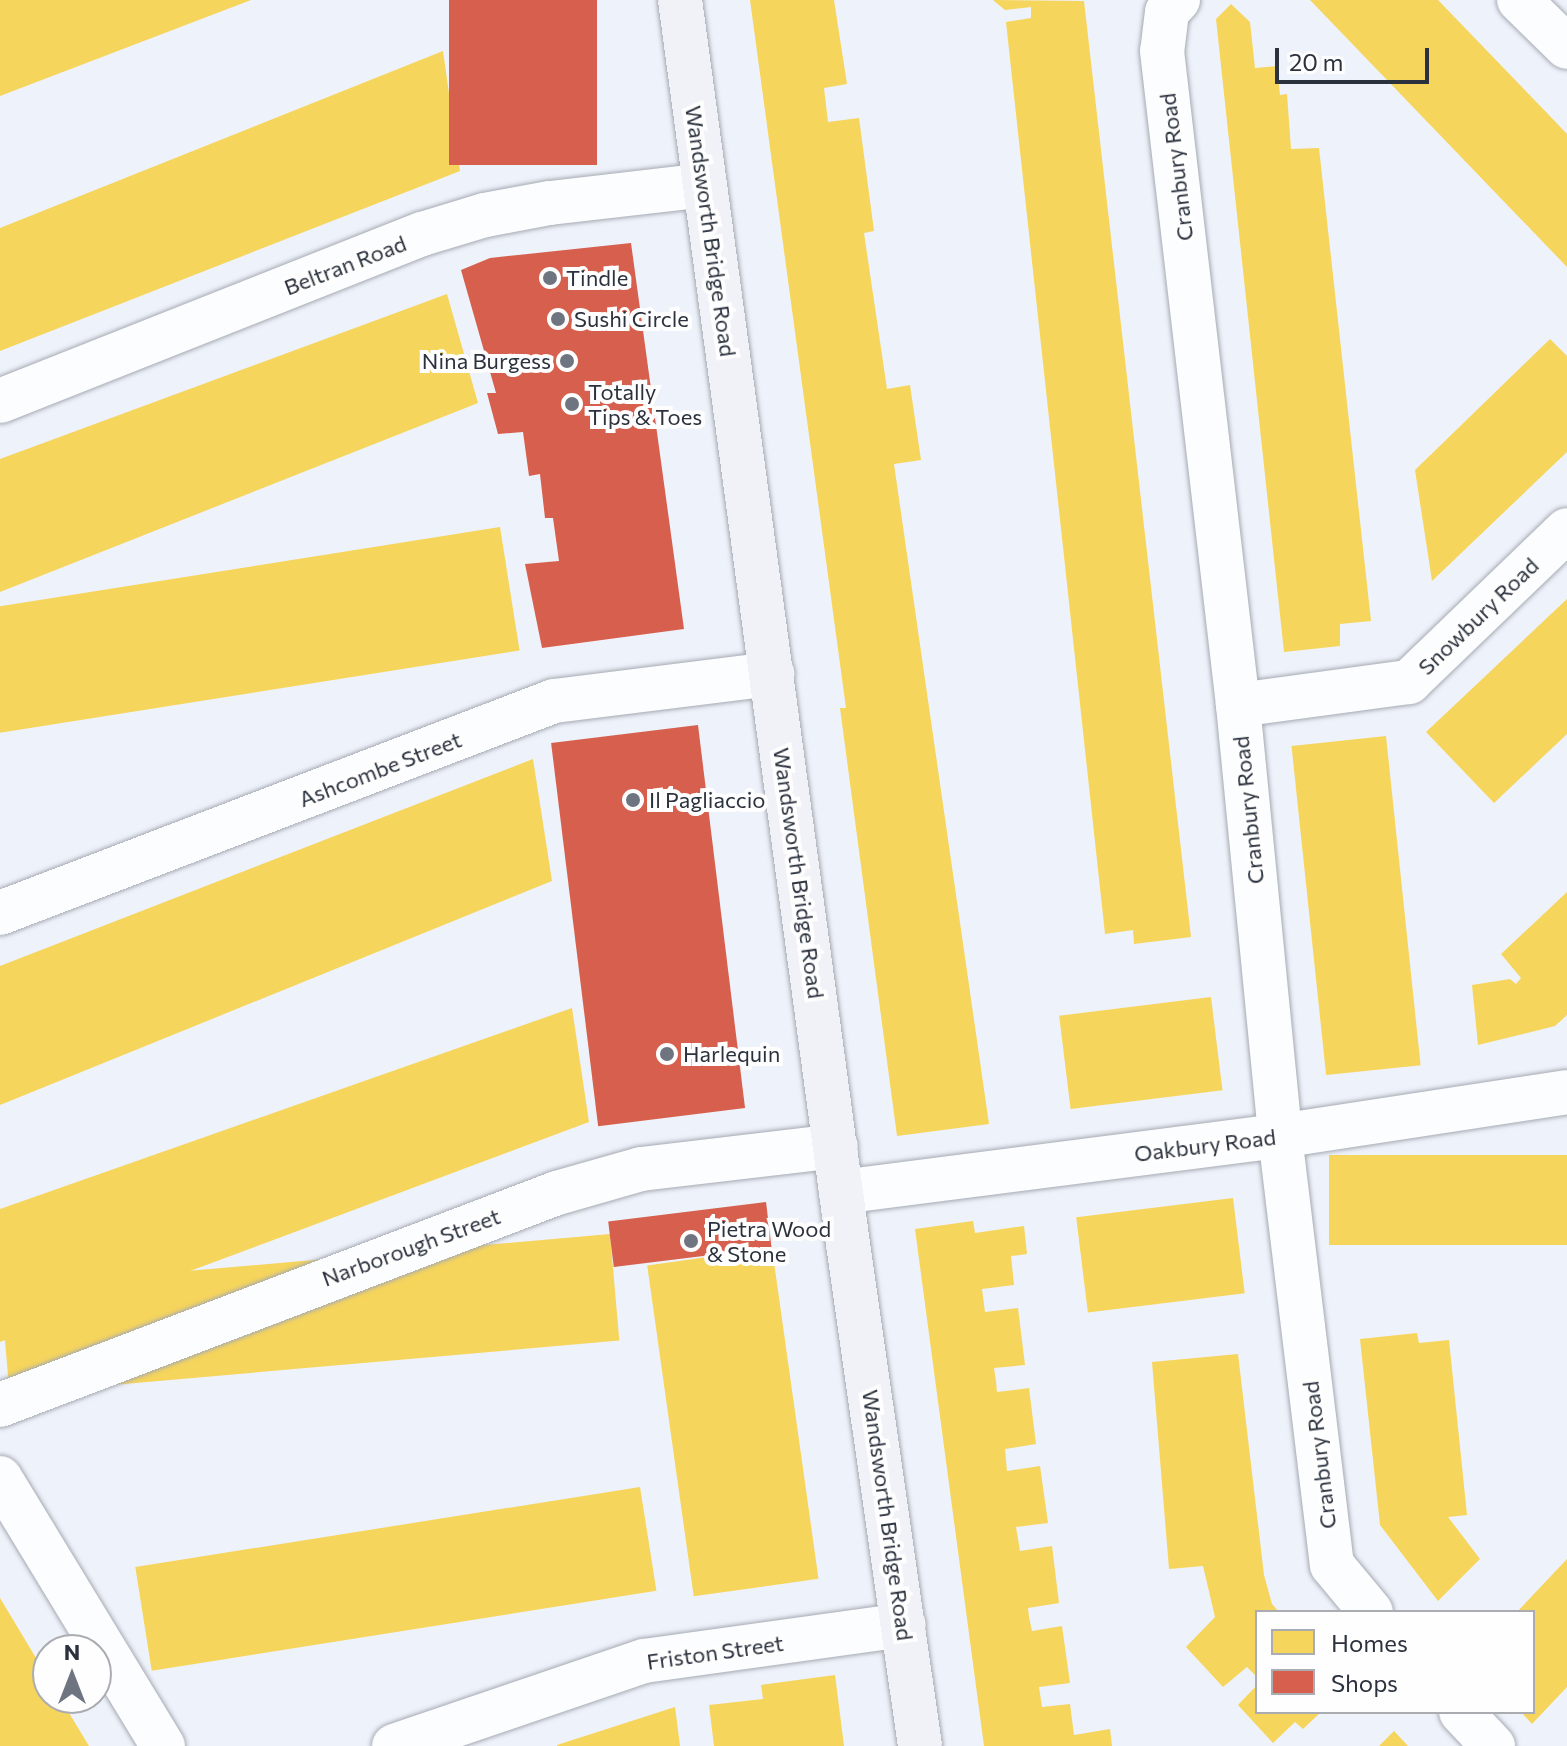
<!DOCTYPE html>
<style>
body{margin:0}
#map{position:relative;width:1567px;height:1746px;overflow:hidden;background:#eef2fa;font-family:Commissioner,sans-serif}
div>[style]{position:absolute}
.homes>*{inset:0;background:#f6d55c;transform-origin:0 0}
.shops>*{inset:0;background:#d6604d;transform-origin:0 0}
.roads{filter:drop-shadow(0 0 2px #a6aab3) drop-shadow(0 0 2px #a6aab3)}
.minor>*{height:44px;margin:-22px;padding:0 22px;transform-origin:22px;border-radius:22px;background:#fcfdfe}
.major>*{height:44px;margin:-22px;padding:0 22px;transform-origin:22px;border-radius:22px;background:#f1f1f8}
.dots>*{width:22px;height:22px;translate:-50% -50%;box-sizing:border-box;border:4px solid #fefefe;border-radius:50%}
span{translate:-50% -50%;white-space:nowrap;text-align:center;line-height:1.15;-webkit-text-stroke:8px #fefefe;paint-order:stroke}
.street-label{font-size:22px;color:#2b323e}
.poi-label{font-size:22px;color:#2b323e}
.left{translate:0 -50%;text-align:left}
.right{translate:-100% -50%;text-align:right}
.legend{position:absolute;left:1255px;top:1610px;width:280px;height:104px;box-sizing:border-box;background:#fefefe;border:2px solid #aaacb1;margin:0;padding:10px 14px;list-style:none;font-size:24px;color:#2b323e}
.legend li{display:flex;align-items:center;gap:16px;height:40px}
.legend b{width:40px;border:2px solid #aaacb1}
.north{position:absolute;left:32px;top:1634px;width:80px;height:80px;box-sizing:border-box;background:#fefefe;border:2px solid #aaacb1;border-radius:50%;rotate:0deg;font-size:22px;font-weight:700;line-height:32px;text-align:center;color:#2b323e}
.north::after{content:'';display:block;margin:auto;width:28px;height:36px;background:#6f7580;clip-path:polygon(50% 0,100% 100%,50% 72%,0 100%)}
.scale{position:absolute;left:1275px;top:48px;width:154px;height:36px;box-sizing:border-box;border:4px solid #2b323e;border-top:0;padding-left:10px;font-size:24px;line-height:28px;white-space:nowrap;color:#2b323e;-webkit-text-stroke:6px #fefefe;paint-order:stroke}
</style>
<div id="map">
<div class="homes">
<div style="clip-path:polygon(0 0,251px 0,0 96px)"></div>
<div style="clip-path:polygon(750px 0,834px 0,847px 84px,824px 88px,828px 122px,859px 118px,874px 231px,864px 233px,887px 389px,910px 385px,921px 460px,894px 464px,989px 1124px,897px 1136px,840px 708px,846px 708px)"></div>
<div style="clip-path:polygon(993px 0,1084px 1px,1191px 937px,1134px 944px,1133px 930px,1105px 934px,1006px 22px,1031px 18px,1031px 7px,1005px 10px)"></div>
<div style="clip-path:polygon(1310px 0,1438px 0,1547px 113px,1567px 134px,1567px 267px)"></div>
<div style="clip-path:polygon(1231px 4px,1250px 22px,1255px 68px,1277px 66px,1280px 95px,1287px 94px,1291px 149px,1319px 148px,1371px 621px,1340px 624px,1340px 646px,1284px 652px,1216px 19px)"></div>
<div style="clip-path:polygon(443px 51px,460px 171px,0 351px,0 228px)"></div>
<div style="clip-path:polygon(447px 294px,478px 403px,0 592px,0 459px)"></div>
<div style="clip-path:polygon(1550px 339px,1567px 356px,1567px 452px,1432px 581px,1415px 470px)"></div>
<div style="left:500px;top:527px;width:125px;height:535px;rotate:81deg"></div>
<div style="clip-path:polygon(1567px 599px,1567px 734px,1494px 803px,1426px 732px)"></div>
<div style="left:1386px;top:736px;width:331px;height:95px;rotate:84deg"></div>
<div style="clip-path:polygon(533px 759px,552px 881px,0 1105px,0 966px)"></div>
<div style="clip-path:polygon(1567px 892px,1567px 1015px,1555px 1026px,1478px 1045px,1472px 985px,1510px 979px,1516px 984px,1521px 978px,1501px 954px)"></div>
<div style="left:1211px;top:997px;width:94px;height:153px;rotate:83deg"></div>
<div style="clip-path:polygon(572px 1008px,589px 1122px,0 1342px,0 1209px)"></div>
<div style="left:1567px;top:1155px;width:90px;height:238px;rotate:90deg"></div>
<div style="left:1233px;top:1198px;width:96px;height:158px;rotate:83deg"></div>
<div style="clip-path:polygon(973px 1221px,975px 1233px,1024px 1226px,1027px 1254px,1011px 1256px,1014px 1285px,982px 1289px,985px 1312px,1018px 1308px,1025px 1365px,994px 1368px,996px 1381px,997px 1392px,1029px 1388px,1036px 1444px,1005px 1449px,1007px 1471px,1040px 1466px,1048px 1523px,1016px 1527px,1020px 1551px,1052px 1546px,1059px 1603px,1028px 1608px,1029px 1617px,1032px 1631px,1062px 1626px,1070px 1683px,1039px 1687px,1042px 1707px,1070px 1704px,1074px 1735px,1110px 1729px,1112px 1746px,984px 1746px,915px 1229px)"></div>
<div style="left:610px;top:1234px;width:107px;height:612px;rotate:85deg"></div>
<div style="left:772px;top:1248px;width:334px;height:126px;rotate:82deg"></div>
<div style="clip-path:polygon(1417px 1333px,1419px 1343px,1449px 1340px,1467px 1515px,1448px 1517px,1480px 1559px,1438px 1601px,1380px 1525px,1360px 1339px)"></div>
<div style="clip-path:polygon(1238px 1354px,1264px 1575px,1272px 1604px,1279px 1612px,1257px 1612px,1257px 1677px,1247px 1667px,1223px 1687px,1186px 1647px,1215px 1617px,1203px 1566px,1169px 1569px,1152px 1362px)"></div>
<div style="left:640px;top:1487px;width:105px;height:511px;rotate:81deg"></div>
<div style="clip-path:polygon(1567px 1559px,1567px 1687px,1532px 1724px,1521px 1712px,1533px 1712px,1533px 1612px,1517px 1612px)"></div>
<div style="clip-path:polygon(0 1598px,48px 1678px,48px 1698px,60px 1698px,89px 1746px,0 1746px)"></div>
<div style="clip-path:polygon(835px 1675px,844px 1746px,714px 1746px,709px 1705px,763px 1699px,761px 1685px)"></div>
<div style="clip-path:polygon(1257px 1685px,1257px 1712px,1321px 1712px,1303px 1729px,1295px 1722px,1273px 1743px,1238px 1705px)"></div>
<div style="clip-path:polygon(675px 1707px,680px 1746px,557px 1746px,557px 1745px)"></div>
<div style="clip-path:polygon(1394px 1731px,1408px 1746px,1379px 1746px)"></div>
</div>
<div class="shops">
<div style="left:449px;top:0;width:148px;height:165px"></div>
<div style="clip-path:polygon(631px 243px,684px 629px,542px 648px,525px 564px,559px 561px,553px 518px,545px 518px,540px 474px,529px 476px,523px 432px,498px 434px,487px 393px,496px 393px,461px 270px,490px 258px)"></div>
<div style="left:698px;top:725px;width:386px;height:148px;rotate:83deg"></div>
<div style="left:766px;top:1202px;width:46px;height:159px;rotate:83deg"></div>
</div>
<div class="roads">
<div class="minor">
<div style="left:1178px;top:0;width:16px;rotate:133deg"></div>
<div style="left:1167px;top:12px;width:39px;rotate:97deg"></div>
<div style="left:1162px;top:51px;width:658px;rotate:83.37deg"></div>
<div style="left:1238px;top:705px;width:433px;rotate:84.4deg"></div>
<div style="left:1280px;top:1136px;width:432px;rotate:83.1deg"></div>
<div style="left:1332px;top:1565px;width:61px;rotate:50.3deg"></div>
<div style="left:1519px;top:0;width:67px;rotate:44.4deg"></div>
<div style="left:0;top:401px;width:454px;rotate:-21.6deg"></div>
<div style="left:422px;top:234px;width:66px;rotate:-16.8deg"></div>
<div style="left:485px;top:215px;width:66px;rotate:-10.5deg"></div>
<div style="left:550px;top:203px;width:156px;rotate:-6.6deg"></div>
<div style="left:1238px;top:705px;width:173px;rotate:-7.7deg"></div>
<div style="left:1409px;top:682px;width:219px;rotate:-43.9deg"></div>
<div style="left:0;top:913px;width:593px;rotate:-20.94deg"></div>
<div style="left:554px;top:701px;width:220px;rotate:-7.1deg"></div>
<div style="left:841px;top:1192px;width:443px;rotate:-7.3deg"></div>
<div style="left:1280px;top:1136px;width:290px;rotate:-8.7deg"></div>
<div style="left:0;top:1405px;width:596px;rotate:-20.84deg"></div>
<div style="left:557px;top:1193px;width:87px;rotate:-15.9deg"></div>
<div style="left:641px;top:1169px;width:196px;rotate:-6.7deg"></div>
<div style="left:0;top:1478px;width:314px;rotate:58.7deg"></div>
<div style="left:1461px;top:1712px;width:47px;rotate:46.7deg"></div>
<div style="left:394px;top:1746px;width:264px;rotate:-18.8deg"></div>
<div style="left:644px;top:1661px;width:262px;rotate:-7.9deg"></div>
</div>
<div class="major">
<div style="left:680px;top:0;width:1255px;rotate:82.31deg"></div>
<div style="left:848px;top:1244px;width:507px;rotate:81.84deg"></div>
</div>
</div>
<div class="dots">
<div style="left:550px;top:278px;background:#6f7580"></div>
<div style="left:558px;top:319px;background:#6f7580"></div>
<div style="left:567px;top:361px;background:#6f7580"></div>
<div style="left:572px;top:404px;background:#6f7580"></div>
<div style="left:633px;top:800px;background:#6f7580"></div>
<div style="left:667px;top:1054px;background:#6f7580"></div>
<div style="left:691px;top:1241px;background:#6f7580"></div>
</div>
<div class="street-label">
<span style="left:1176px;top:167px;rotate:-97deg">Cranbury Road</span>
<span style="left:711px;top:231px;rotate:82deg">Wandsworth Bridge Road</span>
<span style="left:345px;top:265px;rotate:-21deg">Beltran Road</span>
<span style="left:1478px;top:616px;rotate:-44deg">Snowbury Road</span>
<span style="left:380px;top:769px;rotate:-21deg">Ashcombe Street</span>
<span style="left:1248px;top:810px;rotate:-96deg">Cranbury Road</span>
<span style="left:799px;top:873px;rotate:82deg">Wandsworth Bridge Road</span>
<span style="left:1205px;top:1145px;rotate:-7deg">Oakbury Road</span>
<span style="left:411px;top:1247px;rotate:-20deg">Narborough Street</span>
<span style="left:1319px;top:1455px;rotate:-97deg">Cranbury Road</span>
<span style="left:888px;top:1515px;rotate:82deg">Wandsworth Bridge Road</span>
<span style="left:715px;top:1652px;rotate:-8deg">Friston Street</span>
</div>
<div class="poi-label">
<span class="left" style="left:566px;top:278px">Tindle</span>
<span class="left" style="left:574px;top:319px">Sushi Circle</span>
<span class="right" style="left:551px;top:361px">Nina Burgess</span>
<span class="left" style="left:588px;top:404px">Totally<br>Tips &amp; Toes</span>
<span class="left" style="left:649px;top:800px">Il Pagliaccio</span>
<span class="left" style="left:683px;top:1054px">Harlequin</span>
<span class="left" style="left:707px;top:1241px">Pietra Wood<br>&amp; Stone</span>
</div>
<ul class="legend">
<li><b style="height:22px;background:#f6d55c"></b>Homes</li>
<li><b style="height:22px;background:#d6604d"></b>Shops</li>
</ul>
<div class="north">N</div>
<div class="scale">20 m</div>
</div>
